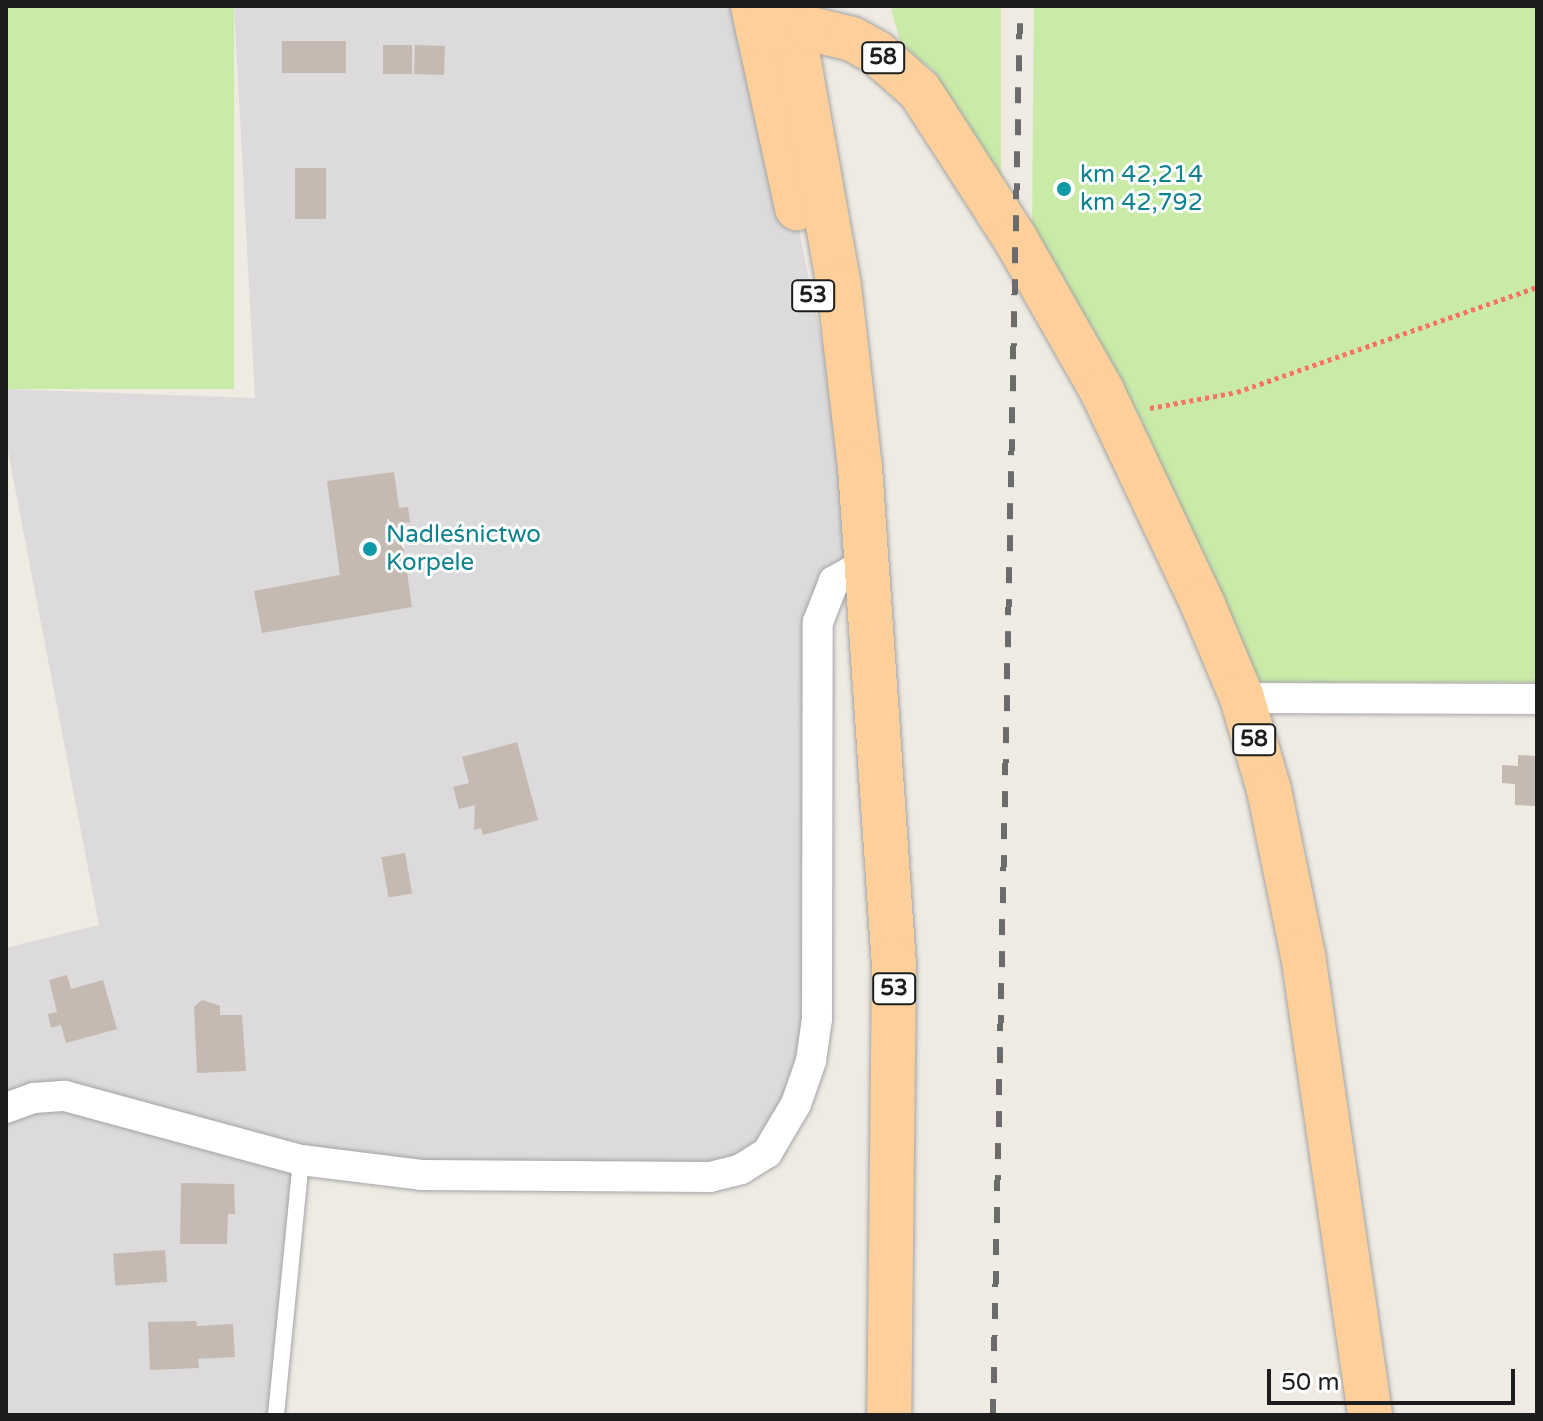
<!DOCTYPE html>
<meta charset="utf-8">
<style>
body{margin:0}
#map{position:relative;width:1543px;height:1421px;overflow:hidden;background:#efebe3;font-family:"Varela Round",sans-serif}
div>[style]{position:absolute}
.residential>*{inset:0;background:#dcdada}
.grass>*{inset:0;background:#caeaa8;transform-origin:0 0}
.building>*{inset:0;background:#c4bab2;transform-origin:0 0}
.path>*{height:5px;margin-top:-2.5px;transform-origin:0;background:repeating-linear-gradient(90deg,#fc7267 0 4px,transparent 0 8px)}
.roads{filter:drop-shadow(0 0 2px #a4a4a4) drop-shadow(0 0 2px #a4a4a4)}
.lane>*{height:16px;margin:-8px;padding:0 8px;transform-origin:8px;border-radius:8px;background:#fff}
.street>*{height:30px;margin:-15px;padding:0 15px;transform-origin:15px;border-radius:15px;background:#fff}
.primary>*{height:44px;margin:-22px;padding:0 22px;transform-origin:22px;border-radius:22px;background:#fdcf9a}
.rail>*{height:6px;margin-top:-3px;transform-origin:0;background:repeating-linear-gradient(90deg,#6b6b6b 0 16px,transparent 0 32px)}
.dots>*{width:22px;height:22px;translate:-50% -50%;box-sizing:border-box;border:4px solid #fff;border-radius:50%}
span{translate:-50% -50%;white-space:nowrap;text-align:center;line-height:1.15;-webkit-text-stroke:6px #fff;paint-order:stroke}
.shield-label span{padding:2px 6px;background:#fff;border:2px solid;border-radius:6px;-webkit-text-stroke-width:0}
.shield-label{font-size:22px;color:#1d1d1d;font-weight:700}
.culture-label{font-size:24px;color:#0d838f}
.left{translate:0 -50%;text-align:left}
.frame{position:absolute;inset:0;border:8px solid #1d1d1d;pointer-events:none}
.scale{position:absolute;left:1267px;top:1369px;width:248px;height:36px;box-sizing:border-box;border:4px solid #1d1d1d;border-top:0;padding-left:10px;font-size:24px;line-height:28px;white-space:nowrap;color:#1d1d1d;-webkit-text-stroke:6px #fff;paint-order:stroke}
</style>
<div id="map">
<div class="residential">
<div style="clip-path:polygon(234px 6px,753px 6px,867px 563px,834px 581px,811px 1061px,741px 1169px,301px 1160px,276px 1415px,6px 1415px,6px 948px,99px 925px,6px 441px,6px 389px,255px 398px)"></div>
</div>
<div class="grass">
<div style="left:6px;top:6px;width:228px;height:383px"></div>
<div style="clip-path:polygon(907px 6px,1001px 6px,1001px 187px,933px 70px,901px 44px,891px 9px)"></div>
<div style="clip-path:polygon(1034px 6px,1537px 6px,1537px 682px,1256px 682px,1032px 230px)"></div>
</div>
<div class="building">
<div style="left:282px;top:41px;width:64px;height:32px"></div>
<div style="left:383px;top:45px;width:29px;height:29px"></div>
<div style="left:415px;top:45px;width:30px;height:29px;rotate:2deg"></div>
<div style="left:295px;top:168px;width:31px;height:51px"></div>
<div style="clip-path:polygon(1061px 182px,1068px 183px,1068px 196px,1060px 195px)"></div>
<div style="clip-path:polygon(394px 472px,399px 508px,408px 507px,410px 522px,400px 524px,412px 607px,262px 633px,254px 591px,340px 575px,327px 481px)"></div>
<div style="clip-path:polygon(517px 742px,538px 820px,483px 835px,481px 828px,474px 830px,475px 805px,459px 809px,453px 787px,469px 783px,462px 757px)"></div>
<div style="clip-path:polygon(1518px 755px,1537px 756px,1537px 806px,1515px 805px,1515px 784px,1502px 783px,1502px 765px,1518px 766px)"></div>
<div style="left:405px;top:853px;width:41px;height:24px;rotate:80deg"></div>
<div style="clip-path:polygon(67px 975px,71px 989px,103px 980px,117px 1029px,66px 1043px,61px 1025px,51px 1028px,48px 1014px,57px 1012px,49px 980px)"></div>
<div style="clip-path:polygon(202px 1000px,220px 1006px,220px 1015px,242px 1015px,246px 1071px,197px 1073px,194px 1007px)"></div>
<div style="clip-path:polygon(181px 1183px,234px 1184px,235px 1214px,228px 1214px,227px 1244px,180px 1244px)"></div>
<div style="left:165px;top:1250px;width:32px;height:52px;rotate:86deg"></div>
<div style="clip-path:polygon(196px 1321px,197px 1326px,233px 1324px,235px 1357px,198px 1359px,199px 1368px,150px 1370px,148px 1322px)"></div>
</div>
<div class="path">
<div style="left:1150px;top:408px;width:88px;rotate:-10.4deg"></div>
<div style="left:1237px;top:392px;width:318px;rotate:-19.3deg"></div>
</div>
<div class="roads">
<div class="lane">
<div style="left:276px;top:1415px;width:256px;rotate:-84.4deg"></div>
</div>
<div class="street">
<div style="left:1242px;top:698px;width:295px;rotate:0.2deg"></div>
<div style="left:6px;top:1108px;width:30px;rotate:-20deg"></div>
<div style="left:34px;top:1098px;width:31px;rotate:-4deg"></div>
<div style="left:65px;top:1096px;width:245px;rotate:15.2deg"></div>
<div style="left:301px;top:1160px;width:121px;rotate:7.1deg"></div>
<div style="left:421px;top:1175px;width:289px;rotate:0.4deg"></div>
<div style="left:710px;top:1177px;width:32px;rotate:-14deg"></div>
<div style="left:741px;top:1169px;width:31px;rotate:-32deg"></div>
<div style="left:767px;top:1153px;width:57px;rotate:-59.4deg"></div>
<div style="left:796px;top:1104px;width:46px;rotate:-70.8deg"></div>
<div style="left:811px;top:1061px;width:42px;rotate:-81.9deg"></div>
<div style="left:817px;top:1019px;width:397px;rotate:-89.9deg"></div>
<div style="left:818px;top:622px;width:44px;rotate:-68.7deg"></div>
<div style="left:834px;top:581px;width:38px;rotate:-29deg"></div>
</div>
<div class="primary">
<div style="left:753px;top:6px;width:207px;rotate:77.7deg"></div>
<div style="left:789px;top:6px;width:284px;rotate:79.9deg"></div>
<div style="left:839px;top:286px;width:182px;rotate:83.4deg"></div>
<div style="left:860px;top:467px;width:497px;rotate:86.1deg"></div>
<div style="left:894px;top:963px;width:452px;rotate:90.6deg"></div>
<div style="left:758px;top:30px;width:52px;rotate:-1.1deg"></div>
<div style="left:810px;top:29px;width:43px;rotate:13.4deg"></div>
<div style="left:852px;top:39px;width:29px;rotate:29deg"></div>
<div style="left:877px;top:53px;width:57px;rotate:41.5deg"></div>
<div style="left:920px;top:91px;width:177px;rotate:57.2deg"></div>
<div style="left:1016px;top:240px;width:174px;rotate:60.3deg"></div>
<div style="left:1102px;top:391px;width:237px;rotate:64.7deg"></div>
<div style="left:1203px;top:605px;width:101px;rotate:67.2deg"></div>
<div style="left:1242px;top:698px;width:96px;rotate:73.6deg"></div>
<div style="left:1269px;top:790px;width:168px;rotate:78.4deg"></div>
<div style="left:1303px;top:955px;width:465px;rotate:81.7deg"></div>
</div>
</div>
<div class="rail">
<div style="left:993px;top:1415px;width:1409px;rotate:-88.9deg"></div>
</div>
<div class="dots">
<div style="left:1064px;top:189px;background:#0f9aa8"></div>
<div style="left:370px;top:549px;background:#0f9aa8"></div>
</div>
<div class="shield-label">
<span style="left:883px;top:58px">58</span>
<span style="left:813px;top:296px">53</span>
<span style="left:1254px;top:740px">58</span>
<span style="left:894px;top:989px">53</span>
</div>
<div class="culture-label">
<span class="left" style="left:1080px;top:189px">km 42,214<br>km 42,792</span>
<span class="left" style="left:386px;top:549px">Nadleśnictwo<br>Korpele</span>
</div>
<div class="frame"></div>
<div class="scale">50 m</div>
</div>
